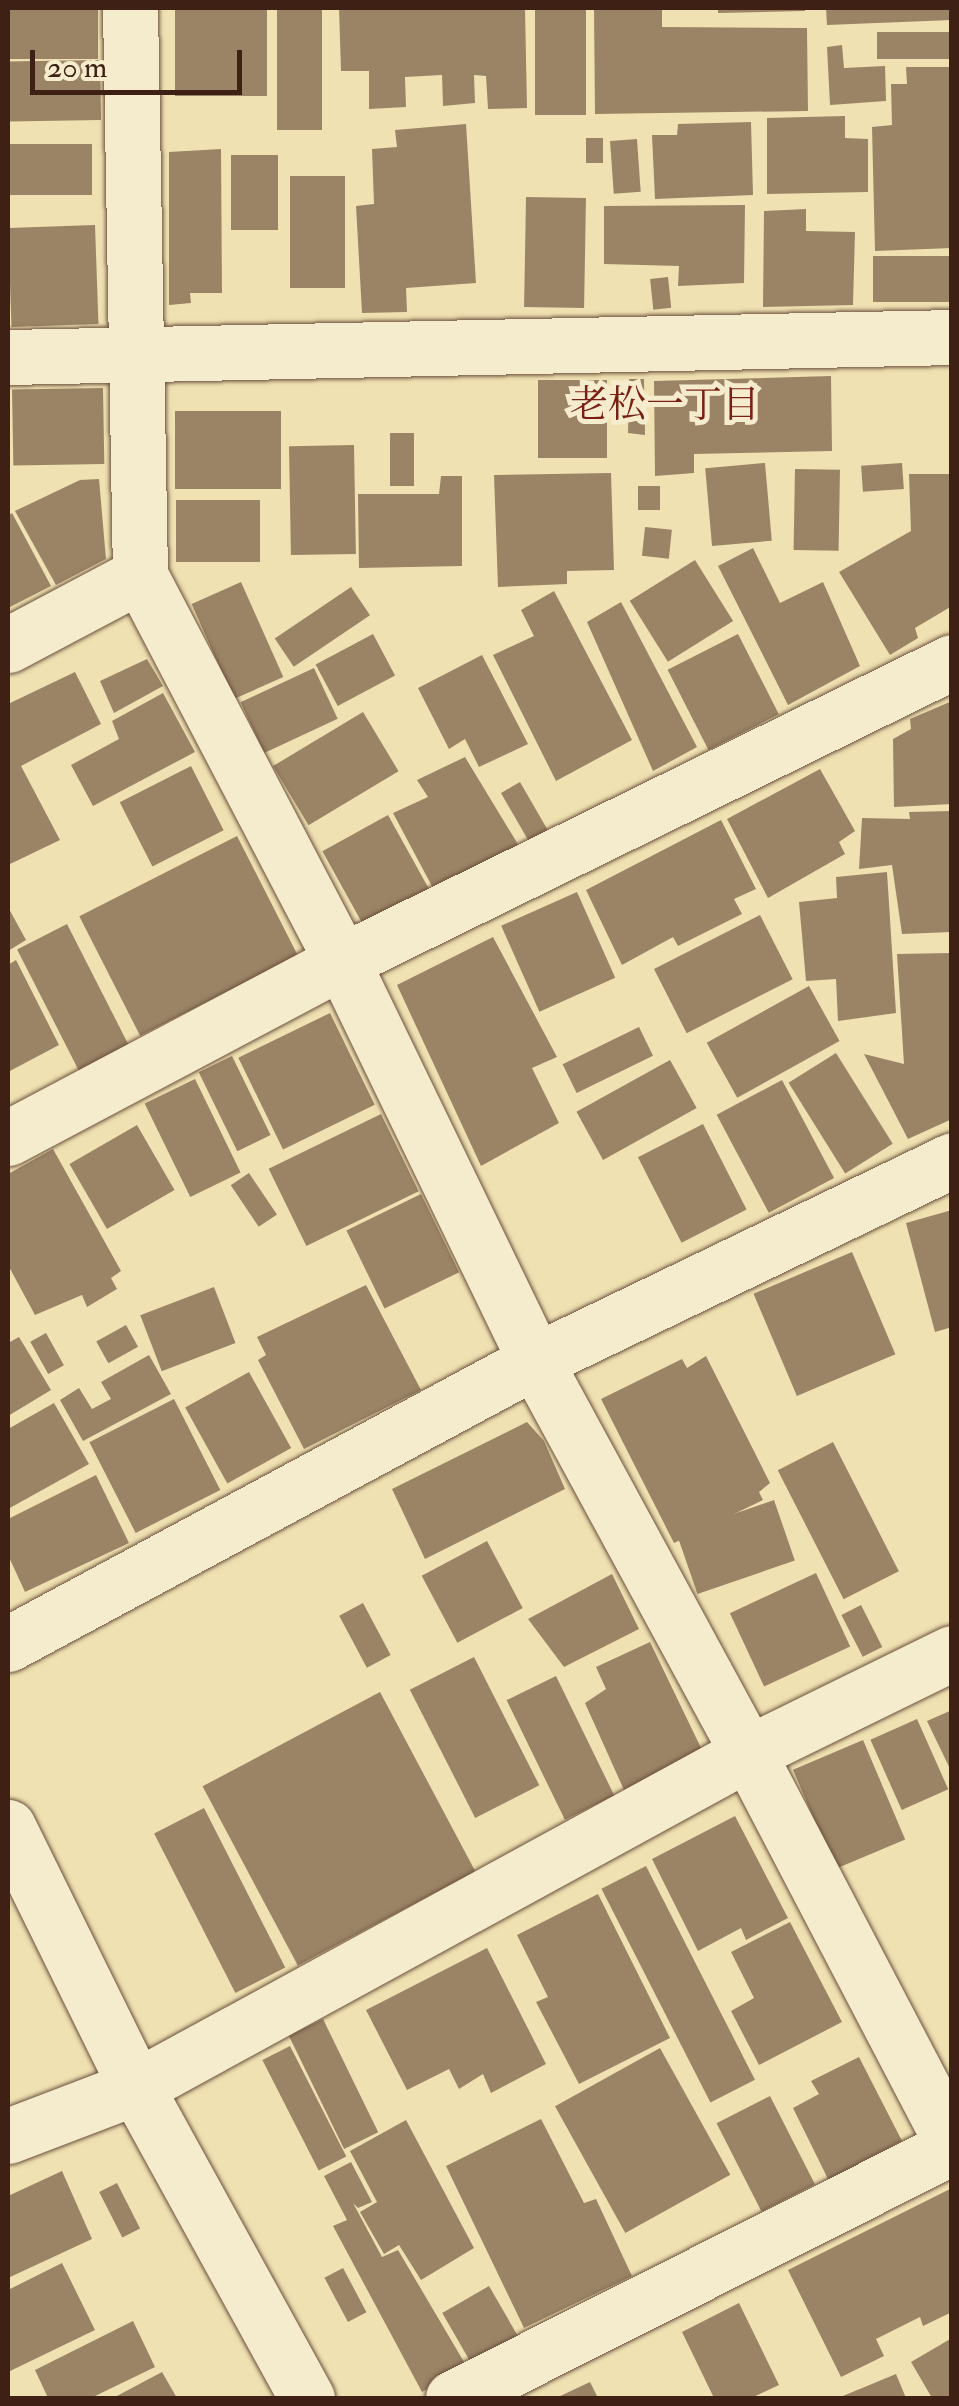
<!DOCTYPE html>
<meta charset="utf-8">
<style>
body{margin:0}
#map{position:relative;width:959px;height:2406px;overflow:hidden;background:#f0e1b2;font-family:"IM FELL Double Pica","Noto Serif JP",serif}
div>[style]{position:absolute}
.building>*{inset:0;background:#9b8466;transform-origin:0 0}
.roads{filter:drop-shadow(0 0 2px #6a503c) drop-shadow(0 0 2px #6a503c)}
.minor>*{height:55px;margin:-27.5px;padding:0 27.5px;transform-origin:27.5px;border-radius:27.5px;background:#f5eccd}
.tertiary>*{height:55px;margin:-27.5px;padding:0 27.5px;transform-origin:27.5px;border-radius:27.5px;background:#f5eccd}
span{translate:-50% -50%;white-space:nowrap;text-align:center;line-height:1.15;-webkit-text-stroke:10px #f5eccd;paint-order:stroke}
.neighbourhood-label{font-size:38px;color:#7a1f14}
.frame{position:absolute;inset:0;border:10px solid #3e2014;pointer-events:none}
.scale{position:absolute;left:30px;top:50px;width:212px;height:45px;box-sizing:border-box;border:5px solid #3e2014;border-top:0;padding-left:12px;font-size:30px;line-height:35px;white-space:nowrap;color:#3e2014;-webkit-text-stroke:8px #f5eccd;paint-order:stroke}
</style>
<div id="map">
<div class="building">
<div style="left:8px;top:8px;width:90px;height:51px"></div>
<div style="left:175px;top:8px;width:92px;height:88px"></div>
<div style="left:277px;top:8px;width:45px;height:122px"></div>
<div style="clip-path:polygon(339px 8px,525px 8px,527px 108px,488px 109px,486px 76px,474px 75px,475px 103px,443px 106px,442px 75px,405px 77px,406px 107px,369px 109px,369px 71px,341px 71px)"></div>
<div style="left:535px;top:8px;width:51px;height:107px"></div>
<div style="clip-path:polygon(594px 8px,662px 8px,662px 27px,807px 28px,808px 111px,595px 114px)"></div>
<div style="clip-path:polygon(718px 8px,805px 8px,805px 11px,718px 13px)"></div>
<div style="clip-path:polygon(826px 8px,952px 8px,952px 20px,827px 25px)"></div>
<div style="left:952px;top:32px;width:27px;height:75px;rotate:90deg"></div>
<div style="clip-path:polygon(842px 45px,844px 68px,885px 66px,886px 101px,830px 105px,827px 47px)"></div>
<div style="left:100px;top:60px;width:60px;height:92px;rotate:89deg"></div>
<div style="clip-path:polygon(906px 67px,952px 67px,952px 248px,875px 251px,872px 127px,892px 125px,891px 84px,907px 84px)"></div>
<div style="clip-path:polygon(845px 116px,845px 138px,868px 139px,868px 192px,767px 194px,767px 118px)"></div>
<div style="clip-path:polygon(751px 122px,753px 195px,655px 199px,652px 135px,677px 135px,678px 124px)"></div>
<div style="clip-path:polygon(466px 124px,476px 283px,406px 288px,407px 312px,362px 313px,356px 206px,374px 204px,372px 149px,397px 147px,395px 130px)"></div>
<div style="left:603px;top:138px;width:25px;height:17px;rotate:90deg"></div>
<div style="left:637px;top:139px;width:53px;height:27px;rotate:86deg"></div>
<div style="left:92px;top:144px;width:51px;height:84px;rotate:90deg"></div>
<div style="clip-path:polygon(221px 149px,222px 293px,190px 293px,191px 303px,169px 305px,169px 152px)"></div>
<div style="left:278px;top:155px;width:75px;height:47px;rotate:90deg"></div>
<div style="left:290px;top:176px;width:55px;height:112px"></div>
<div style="left:526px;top:197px;width:60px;height:110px;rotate:1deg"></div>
<div style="clip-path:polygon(745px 205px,744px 283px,678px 286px,679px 266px,604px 264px,604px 206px)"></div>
<div style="clip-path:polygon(806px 209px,806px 231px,855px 232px,853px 305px,763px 307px,764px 211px)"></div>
<div style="left:95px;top:225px;width:99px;height:87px;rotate:88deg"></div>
<div style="left:952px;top:256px;width:46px;height:79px;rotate:90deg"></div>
<div style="left:668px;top:277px;width:31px;height:18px;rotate:84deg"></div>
<div style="clip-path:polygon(831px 376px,832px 451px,694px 454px,694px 473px,655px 476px,654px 381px)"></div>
<div style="clip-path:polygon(629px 379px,644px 379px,645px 435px,628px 433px)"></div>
<div style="left:607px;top:380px;width:78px;height:69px;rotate:90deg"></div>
<div style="left:103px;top:388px;width:76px;height:91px;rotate:89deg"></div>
<div style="left:175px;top:411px;width:106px;height:78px"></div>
<div style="left:390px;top:433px;width:24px;height:53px"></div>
<div style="left:354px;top:445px;width:109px;height:65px;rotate:89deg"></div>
<div style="left:765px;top:463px;width:78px;height:60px;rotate:85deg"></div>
<div style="left:902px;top:463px;width:26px;height:41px;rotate:86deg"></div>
<div style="left:795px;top:469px;width:45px;height:81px;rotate:1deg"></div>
<div style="clip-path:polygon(611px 473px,614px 570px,567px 571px,567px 584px,498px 587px,494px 475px)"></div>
<div style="clip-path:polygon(909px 474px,952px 474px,952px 606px,915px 628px,918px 638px,890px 655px,839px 572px,911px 531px)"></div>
<div style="clip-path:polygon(441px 476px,462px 476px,462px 566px,359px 568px,358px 494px,439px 494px)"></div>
<div style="clip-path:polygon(99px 479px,106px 559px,56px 585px,15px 511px,80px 480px)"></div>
<div style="left:638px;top:486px;width:22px;height:24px"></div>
<div style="left:176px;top:500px;width:84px;height:62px"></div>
<div style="clip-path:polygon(12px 513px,51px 586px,8px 608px,8px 516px)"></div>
<div style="left:645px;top:527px;width:27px;height:29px;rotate:6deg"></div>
<div style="clip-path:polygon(753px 548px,780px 603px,823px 582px,860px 666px,788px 705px,718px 566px)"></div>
<div style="left:695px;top:560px;width:72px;height:77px;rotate:58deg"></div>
<div style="left:241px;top:582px;width:104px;height:54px;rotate:66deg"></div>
<div style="left:351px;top:587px;width:34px;height:92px;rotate:56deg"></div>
<div style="clip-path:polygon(554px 591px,632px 740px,556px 781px,493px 655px,534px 636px,521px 610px)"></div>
<div style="clip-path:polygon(621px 602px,697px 747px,653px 771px,587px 622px)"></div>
<div style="left:373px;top:634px;width:47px;height:65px;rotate:62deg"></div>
<div style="left:738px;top:634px;width:90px;height:79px;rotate:63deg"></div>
<div style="clip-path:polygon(482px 655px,528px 744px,479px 767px,465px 739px,449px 749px,418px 688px)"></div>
<div style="clip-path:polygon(147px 659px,163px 686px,114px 713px,100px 681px)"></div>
<div style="left:314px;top:668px;width:56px;height:81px;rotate:65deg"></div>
<div style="clip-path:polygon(75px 672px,101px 724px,21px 766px,60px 840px,8px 865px,8px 704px)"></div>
<div style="clip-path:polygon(163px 693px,195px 752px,93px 806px,71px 765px,119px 739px,112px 721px)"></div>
<div style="clip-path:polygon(952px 701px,952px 804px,894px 807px,893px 739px,911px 729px,910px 719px)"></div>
<div style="left:363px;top:712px;width:69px;height:105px;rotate:59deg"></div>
<div style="clip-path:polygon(465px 757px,519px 846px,434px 890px,393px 813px,428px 797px,417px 780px)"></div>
<div style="left:191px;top:766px;width:72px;height:80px;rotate:63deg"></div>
<div style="clip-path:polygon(820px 769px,855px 831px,839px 842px,845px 854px,768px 898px,727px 819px)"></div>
<div style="left:520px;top:782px;width:56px;height:22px;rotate:60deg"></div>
<div style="clip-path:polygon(952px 811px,952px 932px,902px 934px,892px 865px,859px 869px,862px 818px,910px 819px,909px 812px)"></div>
<div style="left:388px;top:815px;width:88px;height:75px;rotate:61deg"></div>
<div style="clip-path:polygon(721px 820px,756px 889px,734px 899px,742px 914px,678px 946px,673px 937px,622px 965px,586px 890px)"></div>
<div style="left:237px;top:836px;width:134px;height:177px;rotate:63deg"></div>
<div style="clip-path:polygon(887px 872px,896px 1013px,838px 1021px,836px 979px,806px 981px,799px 902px,837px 898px,836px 877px)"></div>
<div style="left:577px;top:892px;width:94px;height:83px;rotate:66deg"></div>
<div style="clip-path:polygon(8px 907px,26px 940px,8px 951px)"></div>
<div style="left:760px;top:915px;width:72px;height:119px;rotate:63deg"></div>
<div style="left:67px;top:924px;width:138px;height:56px;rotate:63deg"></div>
<div style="clip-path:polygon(493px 937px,557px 1057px,532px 1068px,559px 1123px,481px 1166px,397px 985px)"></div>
<div style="clip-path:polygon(952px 953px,952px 1119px,908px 1139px,864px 1054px,904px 1064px,897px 954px)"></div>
<div style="clip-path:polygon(16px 960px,59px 1045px,8px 1072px,8px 965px)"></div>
<div style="left:809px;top:986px;width:63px;height:117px;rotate:61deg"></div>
<div style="left:330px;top:1013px;width:102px;height:102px;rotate:64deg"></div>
<div style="left:639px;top:1027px;width:32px;height:85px;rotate:64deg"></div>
<div style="left:836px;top:1053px;width:107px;height:56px;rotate:58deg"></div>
<div style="left:232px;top:1056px;width:88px;height:37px;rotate:64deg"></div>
<div style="left:670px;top:1060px;width:55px;height:107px;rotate:61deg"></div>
<div style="left:195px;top:1079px;width:104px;height:56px;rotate:64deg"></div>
<div style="left:782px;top:1080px;width:111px;height:74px;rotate:62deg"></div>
<div style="left:381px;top:1114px;width:86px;height:125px;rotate:64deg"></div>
<div style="left:703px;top:1124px;width:96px;height:73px;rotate:63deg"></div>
<div style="left:137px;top:1125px;width:75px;height:78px;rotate:60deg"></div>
<div style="clip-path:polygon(53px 1149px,121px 1271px,111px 1278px,117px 1289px,87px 1307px,82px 1295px,35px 1315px,8px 1265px,8px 1174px)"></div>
<div style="left:249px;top:1173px;width:50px;height:22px;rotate:56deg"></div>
<div style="left:421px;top:1194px;width:87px;height:83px;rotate:64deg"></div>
<div style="clip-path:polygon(952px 1210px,952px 1327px,935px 1332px,906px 1223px)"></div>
<div style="left:852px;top:1252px;width:111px;height:107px;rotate:67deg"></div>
<div style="clip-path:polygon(366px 1285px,421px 1390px,304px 1449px,258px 1360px,266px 1355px,257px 1337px)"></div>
<div style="left:214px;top:1287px;width:60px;height:79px;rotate:69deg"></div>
<div style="left:126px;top:1325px;width:25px;height:34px;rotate:61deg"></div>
<div style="left:46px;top:1333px;width:37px;height:18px;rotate:61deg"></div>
<div style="clip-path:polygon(19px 1337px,51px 1390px,8px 1416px,8px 1343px)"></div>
<div style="clip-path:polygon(149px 1355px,171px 1394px,83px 1441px,60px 1400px,79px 1388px,92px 1409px,111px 1399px,101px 1382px)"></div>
<div style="clip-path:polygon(706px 1356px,770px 1483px,759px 1492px,763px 1500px,674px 1543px,601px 1399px,682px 1359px,687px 1368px)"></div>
<div style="left:249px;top:1372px;width:87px;height:73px;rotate:61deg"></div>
<div style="left:174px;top:1399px;width:102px;height:95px;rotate:63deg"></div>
<div style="clip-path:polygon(54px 1403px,89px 1464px,8px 1509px,8px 1429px)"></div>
<div style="clip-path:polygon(527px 1422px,544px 1441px,565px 1489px,425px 1559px,392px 1489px)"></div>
<div style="left:833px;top:1442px;width:145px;height:62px;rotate:63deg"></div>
<div style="clip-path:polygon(96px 1475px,129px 1543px,25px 1592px,8px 1555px,8px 1519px)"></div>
<div style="left:774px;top:1500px;width:64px;height:103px;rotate:71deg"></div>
<div style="left:487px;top:1541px;width:76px;height:74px;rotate:62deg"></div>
<div style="left:816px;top:1573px;width:81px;height:95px;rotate:65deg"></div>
<div style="clip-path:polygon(612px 1574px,639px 1629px,564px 1667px,528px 1619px)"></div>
<div style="left:363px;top:1603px;width:59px;height:27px;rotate:62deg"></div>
<div style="left:861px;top:1605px;width:47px;height:22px;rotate:63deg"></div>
<div style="clip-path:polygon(650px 1642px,702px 1750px,624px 1790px,585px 1703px,606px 1689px,596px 1667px)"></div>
<div style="left:474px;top:1657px;width:144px;height:72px;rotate:63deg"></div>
<div style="left:556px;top:1676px;width:133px;height:55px;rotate:64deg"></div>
<div style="left:380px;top:1692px;width:203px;height:201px;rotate:62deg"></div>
<div style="clip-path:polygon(952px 1710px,952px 1773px,927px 1721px)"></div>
<div style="left:917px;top:1719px;width:77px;height:51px;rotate:66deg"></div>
<div style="left:863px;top:1740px;width:108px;height:76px;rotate:67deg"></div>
<div style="left:204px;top:1808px;width:179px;height:56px;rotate:63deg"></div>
<div style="clip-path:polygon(735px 1816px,788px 1918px,746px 1940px,741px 1928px,698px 1951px,652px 1859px)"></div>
<div style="left:646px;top:1866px;width:240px;height:50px;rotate:63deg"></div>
<div style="clip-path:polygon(598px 1894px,670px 2038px,579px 2084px,536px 2002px,548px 1997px,517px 1935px)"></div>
<div style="clip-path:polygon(790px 1922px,842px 2022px,759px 2065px,731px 2011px,754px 1998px,731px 1952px)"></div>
<div style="clip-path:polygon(487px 1948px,546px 2064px,491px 2093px,483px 2074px,459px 2089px,449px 2069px,407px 2090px,366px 2010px)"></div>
<div style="left:323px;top:2019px;width:126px;height:38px;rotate:64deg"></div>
<div style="left:290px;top:2046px;width:124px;height:31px;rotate:63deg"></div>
<div style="left:660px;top:2048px;width:145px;height:120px;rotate:61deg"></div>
<div style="clip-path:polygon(859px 2057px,902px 2141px,829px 2181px,793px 2108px,819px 2094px,811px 2081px)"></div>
<div style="left:770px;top:2096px;width:99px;height:60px;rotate:63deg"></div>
<div style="clip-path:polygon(541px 2119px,584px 2203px,596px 2199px,632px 2276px,524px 2328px,446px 2166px)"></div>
<div style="clip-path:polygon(406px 2120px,474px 2248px,421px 2280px,399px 2245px,384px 2254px,360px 2212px,377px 2202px,350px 2151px)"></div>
<div style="clip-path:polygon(351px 2162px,372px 2202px,358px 2208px,353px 2203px,382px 2257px,398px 2250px,467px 2367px,422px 2392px,333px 2226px,347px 2220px,324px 2176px)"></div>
<div style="clip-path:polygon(62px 2171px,92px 2239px,8px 2278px,8px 2196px)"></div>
<div style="left:117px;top:2183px;width:51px;height:20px;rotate:63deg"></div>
<div style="clip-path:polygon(952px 2188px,952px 2312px,923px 2326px,920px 2317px,876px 2339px,884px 2356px,841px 2377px,788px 2270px)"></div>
<div style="clip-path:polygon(62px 2263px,95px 2330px,8px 2372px,8px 2290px)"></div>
<div style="left:343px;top:2268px;width:50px;height:21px;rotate:62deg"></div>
<div style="left:489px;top:2286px;width:58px;height:54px;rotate:60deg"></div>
<div style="clip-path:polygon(739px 2303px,779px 2385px,751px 2398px,714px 2398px,682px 2332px)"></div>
<div style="clip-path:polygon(133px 2321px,155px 2367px,91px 2398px,48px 2398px,35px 2370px)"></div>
<div style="clip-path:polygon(952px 2338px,952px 2398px,932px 2398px,911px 2362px)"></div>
<div style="clip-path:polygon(162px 2372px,177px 2398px,113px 2398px)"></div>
<div style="clip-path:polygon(896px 2374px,906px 2398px,838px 2398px)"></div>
<div style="clip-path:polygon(590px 2382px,598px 2398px,556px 2398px)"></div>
</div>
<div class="roads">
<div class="minor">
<div style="left:130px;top:8px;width:567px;rotate:88.99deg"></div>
<div style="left:140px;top:575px;width:436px;rotate:62.4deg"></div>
<div style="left:342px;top:961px;width:444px;rotate:64.2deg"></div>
<div style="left:535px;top:1361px;width:446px;rotate:61.5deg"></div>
<div style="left:748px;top:1753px;width:440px;rotate:62.4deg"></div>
<div style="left:8px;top:357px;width:944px;rotate:-1.21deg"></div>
<div style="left:8px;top:645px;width:149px;rotate:-27.9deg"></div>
<div style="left:8px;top:1138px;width:378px;rotate:-27.9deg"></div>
<div style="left:342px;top:961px;width:679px;rotate:-26.11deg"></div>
<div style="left:8px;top:1644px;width:598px;rotate:-28.24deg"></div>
<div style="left:535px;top:1361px;width:463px;rotate:-25.7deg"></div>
<div style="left:8px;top:2136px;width:137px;rotate:-20.9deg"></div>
<div style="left:136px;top:2087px;width:697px;rotate:-28.62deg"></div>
<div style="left:748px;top:1753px;width:227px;rotate:-26.1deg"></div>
<div style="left:453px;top:2398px;width:559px;rotate:-26.7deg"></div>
</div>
<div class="tertiary">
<div style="left:8px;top:1827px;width:290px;rotate:63.8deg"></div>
<div style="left:136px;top:2087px;width:355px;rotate:61.2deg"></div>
</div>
</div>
<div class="neighbourhood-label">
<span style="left:665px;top:406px">老松一丁目</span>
</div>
<div class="frame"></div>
<div class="scale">20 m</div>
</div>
